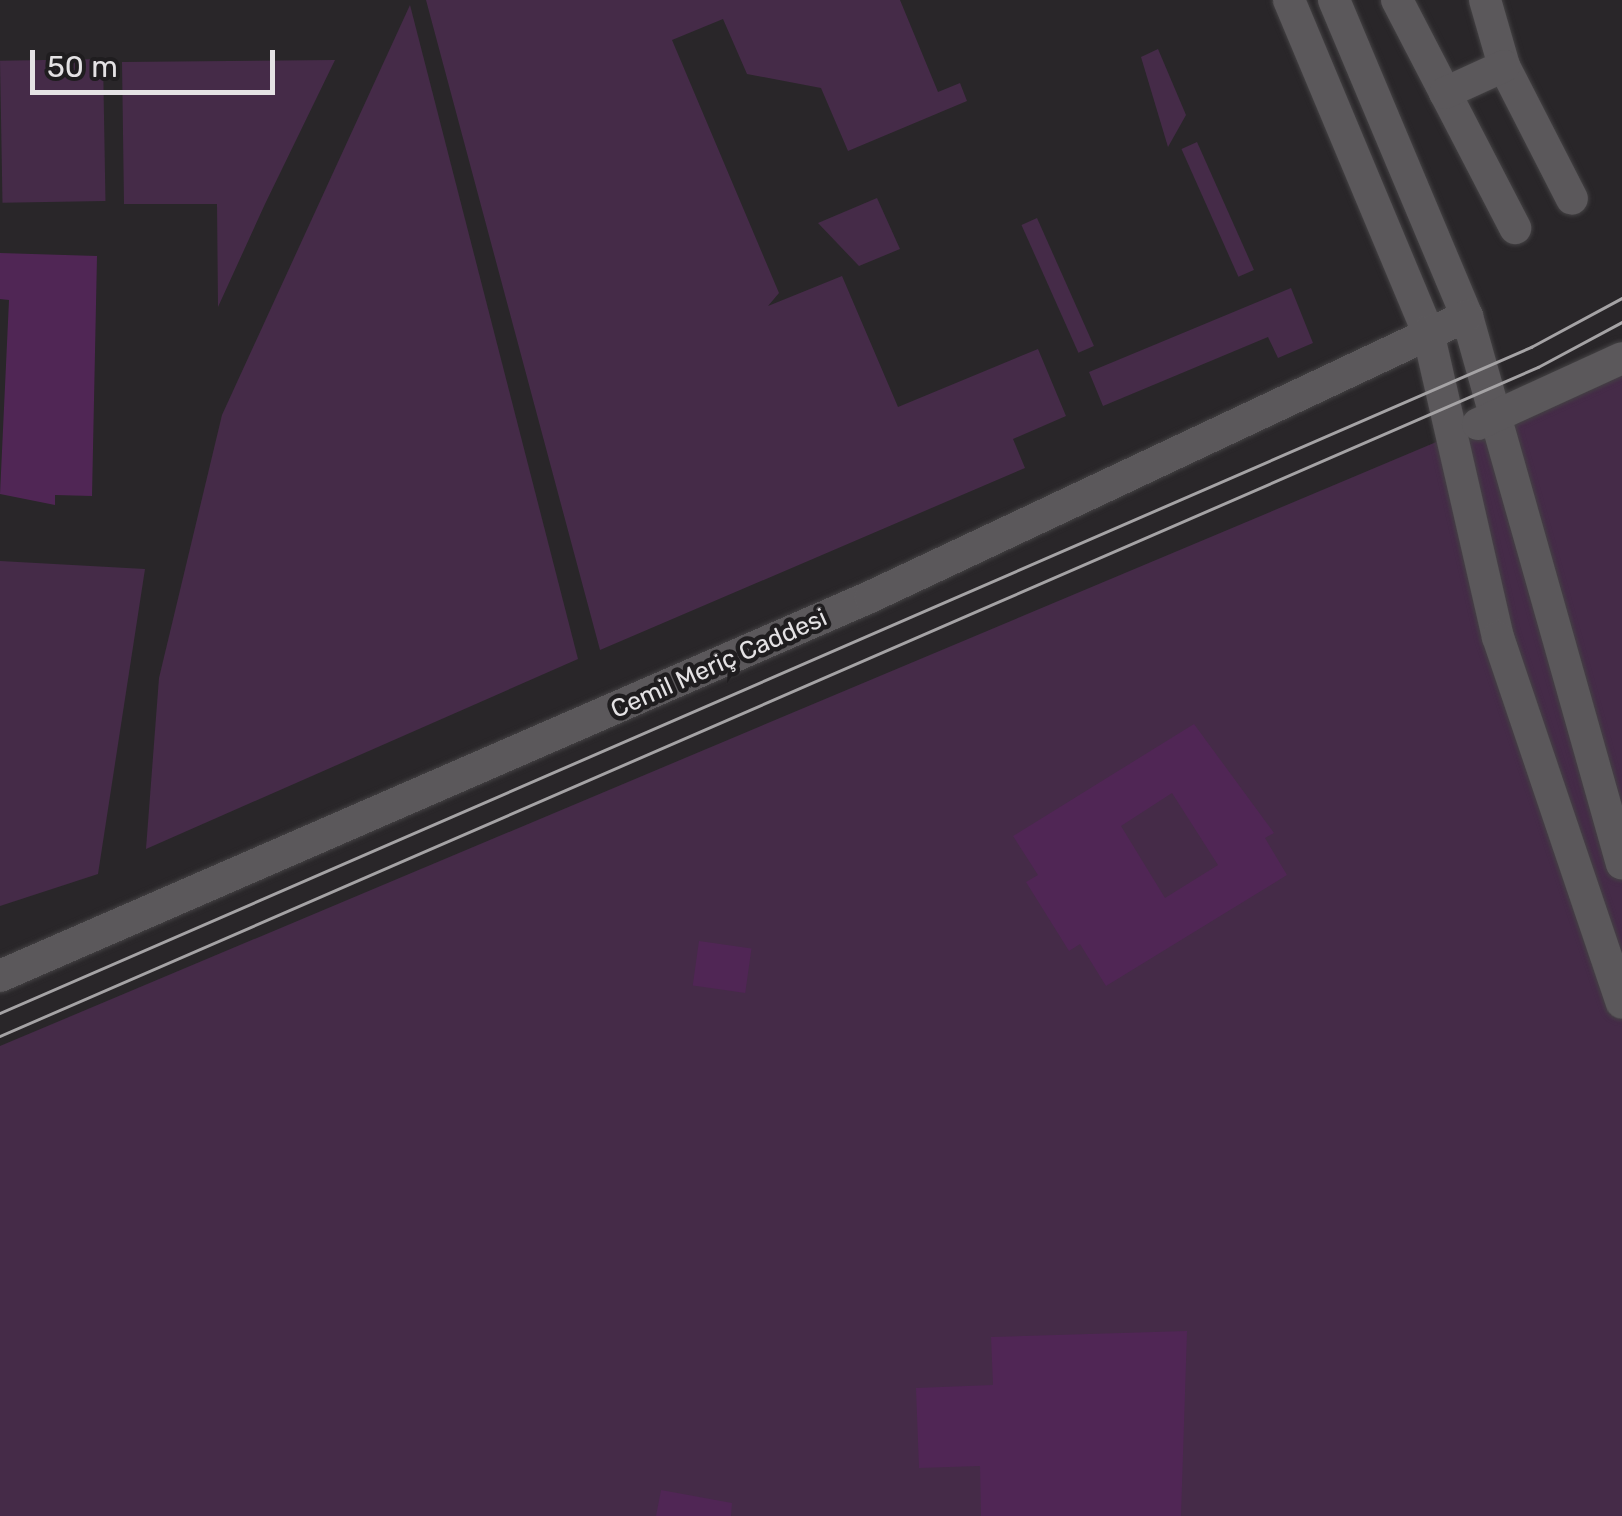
<!DOCTYPE html>
<meta charset="utf-8">
<style>
body{margin:0}
#map{position:relative;width:1622px;height:1516px;overflow:hidden;background:#292629;font-family:Rubik,sans-serif}
div>[style]{position:absolute}
.green>*{inset:0;background:#452b48;transform-origin:0 0}
.building>*{inset:0;background:#502655;transform-origin:0 0}
.roads{filter:drop-shadow(0 0 2px #444244) drop-shadow(0 0 2px #444244)}
.minor>*{height:32px;margin:-16px;padding:0 16px;transform-origin:16px;border-radius:16px;background:#5b585b}
.tram>*{height:2.5px;margin:-1.25px;padding:0 1.25px;transform-origin:1.25px;border-radius:1.25px;background:#a5a3a5}
span{translate:-50% -50%;white-space:nowrap;text-align:center;line-height:1.15;-webkit-text-stroke:9px #1f1d1f;paint-order:stroke}
.street-label{font-size:25px;color:#e4e2e4}
.scale{position:absolute;left:30px;top:50px;width:245px;height:45px;box-sizing:border-box;border:5px solid #e4e2e4;border-top:0;padding-left:12px;font-size:30px;line-height:35px;white-space:nowrap;color:#e4e2e4;-webkit-text-stroke:8px #1f1d1f;paint-order:stroke}
</style>
<div id="map">
<div class="green">
<div style="clip-path:polygon(426px 0,900px 0,938px 92px,960px 83px,967px 101px,848px 151px,821px 88px,747px 74px,723px 19px,672px 40px,779px 293px,768px 306px,842px 276px,898px 407px,1038px 349px,1066px 416px,1013px 439px,1025px 468px,600px 650px)"></div>
<div style="clip-path:polygon(410px 5px,578px 659px,146px 849px,159px 678px,222px 415px)"></div>
<div style="clip-path:polygon(1158px 49px,1186px 115px,1168px 147px,1141px 57px)"></div>
<div style="left:103px;top:59px;width:142px;height:103px;rotate:89deg"></div>
<div style="clip-path:polygon(335px 60px,265px 204px,218px 307px,217px 204px,124px 204px,122px 62px)"></div>
<div style="left:1197px;top:142px;width:140px;height:17px;rotate:66deg"></div>
<div style="clip-path:polygon(877px 198px,900px 249px,859px 266px,818px 223px)"></div>
<div style="left:1037px;top:218px;width:140px;height:17px;rotate:66deg"></div>
<div style="clip-path:polygon(1291px 288px,1313px 343px,1278px 358px,1268px 337px,1103px 406px,1089px 372px)"></div>
<div style="clip-path:polygon(1622px 364px,1622px 1516px,0 1516px,0 1046px)"></div>
<div style="clip-path:polygon(0 561px,145px 569px,98px 874px,0 906px)"></div>
</div>
<div class="building">
<div style="clip-path:polygon(0 253px,97px 256px,92px 496px,55px 495px,55px 505px,0 494px,9px 300px,0 299px)"></div>
<div style="clip-path:polygon(evenodd,1194px 724px,1274px 833px,1265px 838px,1287px 875px,1106px 986px,1080px 944px,1069px 951px,1026px 882px,1038px 875px,1013px 836px,1194px 724px,1172px 793px,1218px 865px,1165px 898px,1121px 826px,1172px 793px)"></div>
<div style="left:699px;top:941px;width:53px;height:45px;rotate:8deg"></div>
<div style="clip-path:polygon(1187px 1331px,1181px 1516px,981px 1516px,980px 1466px,919px 1468px,916px 1388px,993px 1385px,991px 1337px)"></div>
<div style="clip-path:polygon(661px 1490px,732px 1503px,731px 1516px,656px 1516px)"></div>
</div>
<div class="roads">
<div class="minor">
<div style="left:1289px;top:0;width:360px;rotate:67.3deg"></div>
<div style="left:1428px;top:332px;width:313px;rotate:77.1deg"></div>
<div style="left:1498px;top:637px;width:386px;rotate:71.3deg"></div>
<div style="left:1334px;top:0;width:343px;rotate:67.2deg"></div>
<div style="left:1467px;top:316px;width:569px;rotate:74.21deg"></div>
<div style="left:1397px;top:0;width:257px;rotate:62.6deg"></div>
<div style="left:1485px;top:0;width:69px;rotate:73.9deg"></div>
<div style="left:1504px;top:66px;width:149px;rotate:62.9deg"></div>
<div style="left:1445px;top:93px;width:65px;rotate:-24.6deg"></div>
<div style="left:1478px;top:424px;width:158px;rotate:-24.6deg"></div>
<div style="left:0;top:976px;width:949px;rotate:-23.54deg"></div>
<div style="left:870px;top:597px;width:660px;rotate:-25.21deg"></div>
</div>
</div>
<div class="tram">
<div style="left:0;top:1013px;width:1670px;rotate:-23.51deg"></div>
<div style="left:1531px;top:347px;width:103px;rotate:-28.3deg"></div>
<div style="left:0;top:1036px;width:1677px;rotate:-23.51deg"></div>
<div style="left:1538px;top:367px;width:95px;rotate:-28.2deg"></div>
</div>
<div class="street-label">
<span style="left:719px;top:664px;rotate:-24deg">Cemil Meriç Caddesi</span>
</div>
<div class="scale">50 m</div>
</div>
